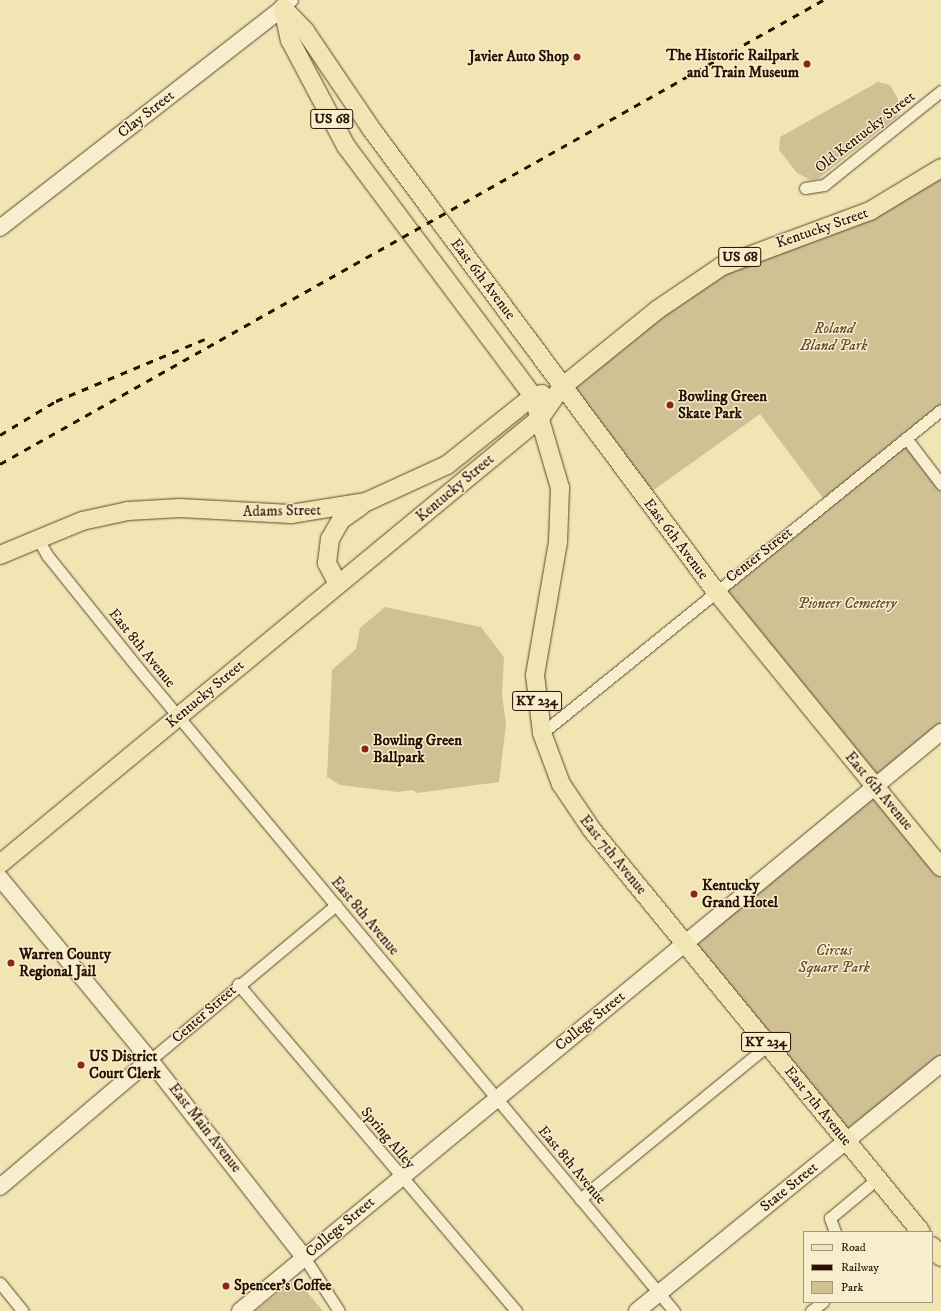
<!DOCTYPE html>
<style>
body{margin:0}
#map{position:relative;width:941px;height:1311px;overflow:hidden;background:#f2e5b4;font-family:"IM FELL DW Pica",serif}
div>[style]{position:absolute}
.green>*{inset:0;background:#d0c195}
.roads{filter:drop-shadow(0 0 1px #5b452d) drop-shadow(0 0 1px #5b452d)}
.street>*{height:11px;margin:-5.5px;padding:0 5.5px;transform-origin:5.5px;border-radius:5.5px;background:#f7eece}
.secondary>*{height:16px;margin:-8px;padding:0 8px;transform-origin:8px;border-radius:8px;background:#f7eece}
.primary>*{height:18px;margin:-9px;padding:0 9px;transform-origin:9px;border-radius:9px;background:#f2e5b4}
.rail>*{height:3px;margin-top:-1.5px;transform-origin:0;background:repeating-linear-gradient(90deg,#291000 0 7px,transparent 0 14px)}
.dots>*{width:11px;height:11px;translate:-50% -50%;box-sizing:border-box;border:2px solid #f7eece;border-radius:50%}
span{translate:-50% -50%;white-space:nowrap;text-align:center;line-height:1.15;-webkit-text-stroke:3px #f7eece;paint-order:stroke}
.shield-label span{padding:1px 3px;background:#f7eece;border:1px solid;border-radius:3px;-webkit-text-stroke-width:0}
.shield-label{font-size:14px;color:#291000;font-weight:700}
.poi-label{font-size:15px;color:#291000;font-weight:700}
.right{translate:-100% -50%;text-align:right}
.left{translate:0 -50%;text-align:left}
.street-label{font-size:15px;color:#291000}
.park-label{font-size:15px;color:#634e34;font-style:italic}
.legend{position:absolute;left:803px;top:1231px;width:130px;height:72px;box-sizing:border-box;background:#f7eece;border:1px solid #a5957c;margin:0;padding:5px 7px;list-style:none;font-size:12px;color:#291000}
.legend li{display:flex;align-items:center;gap:8px;height:20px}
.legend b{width:20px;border:1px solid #a5957c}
</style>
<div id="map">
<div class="green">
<div style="clip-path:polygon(878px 82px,890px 85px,898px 99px,900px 110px,897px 117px,818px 179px,810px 180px,797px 173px,779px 150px,780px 137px)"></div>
<div style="clip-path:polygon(941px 168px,941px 410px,903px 440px,941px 482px,941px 733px,875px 787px,941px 867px,941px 1064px,846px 1140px,685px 944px,875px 787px,714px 589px,826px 502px,760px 414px,644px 497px,562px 387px,709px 274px,848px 220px)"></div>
<div style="clip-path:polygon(385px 607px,481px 627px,504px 657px,502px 694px,506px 724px,499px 782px,417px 793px,412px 790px,398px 792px,340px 785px,327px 777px,332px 670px,356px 649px,360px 628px)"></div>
<div style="clip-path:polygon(296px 1279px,323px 1311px,255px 1311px,256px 1310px)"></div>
</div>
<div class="roads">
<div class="street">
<div style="left:283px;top:8px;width:12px;rotate:-42deg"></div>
<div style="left:805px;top:188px;width:19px;rotate:-9deg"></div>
<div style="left:824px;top:185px;width:150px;rotate:-38.8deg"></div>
<div style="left:906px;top:438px;width:58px;rotate:52.7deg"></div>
<div style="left:37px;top:537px;width:21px;rotate:61deg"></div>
<div style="left:47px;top:555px;width:144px;rotate:51.2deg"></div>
<div style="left:137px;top:667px;width:839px;rotate:50.18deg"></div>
<div style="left:542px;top:733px;width:513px;rotate:-38.99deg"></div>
<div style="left:238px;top:984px;width:429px;rotate:49.6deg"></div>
<div style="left:150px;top:1060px;width:242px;rotate:-39.8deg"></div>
<div style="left:580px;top:1199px;width:243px;rotate:-39.3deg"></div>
<div style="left:835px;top:1232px;width:15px;rotate:-110deg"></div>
<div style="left:830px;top:1218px;width:61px;rotate:-39.7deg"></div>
<div style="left:304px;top:1257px;width:64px;rotate:57.1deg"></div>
<div style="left:0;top:1283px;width:36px;rotate:51deg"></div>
<div style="left:811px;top:1311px;width:15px;rotate:-37deg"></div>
</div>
<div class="secondary">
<div style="left:0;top:228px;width:358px;rotate:-37.9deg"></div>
<div style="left:0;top:878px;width:236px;rotate:50.5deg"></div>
<div style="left:150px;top:1060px;width:250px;rotate:52deg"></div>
<div style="left:0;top:1187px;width:197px;rotate:-40.3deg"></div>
<div style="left:240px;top:1311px;width:909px;rotate:-39.56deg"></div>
<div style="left:637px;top:1311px;width:392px;rotate:-39.1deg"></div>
</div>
<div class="primary">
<div style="left:283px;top:8px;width:33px;rotate:78deg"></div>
<div style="left:290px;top:40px;width:120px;rotate:62.2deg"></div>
<div style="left:346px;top:146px;width:312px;rotate:53.2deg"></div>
<div style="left:533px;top:396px;width:96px;rotate:73.6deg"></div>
<div style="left:560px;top:488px;width:54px;rotate:92.1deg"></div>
<div style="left:558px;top:542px;width:135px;rotate:99.8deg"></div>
<div style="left:535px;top:675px;width:58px;rotate:83.1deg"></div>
<div style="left:542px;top:733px;width:54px;rotate:69.6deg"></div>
<div style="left:561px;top:784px;width:55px;rotate:56deg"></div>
<div style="left:592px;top:830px;width:519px;rotate:50.7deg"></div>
<div style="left:283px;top:8px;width:32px;rotate:46deg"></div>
<div style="left:305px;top:31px;width:120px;rotate:55.9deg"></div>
<div style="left:372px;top:130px;width:572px;rotate:53.31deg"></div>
<div style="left:714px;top:589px;width:359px;rotate:50.8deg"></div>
<div style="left:0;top:555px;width:89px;rotate:-22.5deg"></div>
<div style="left:82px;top:521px;width:47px;rotate:-12.3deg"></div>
<div style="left:128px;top:511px;width:52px;rotate:-3.3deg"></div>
<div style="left:180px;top:508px;width:111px;rotate:3.1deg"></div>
<div style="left:291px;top:514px;width:76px;rotate:-9.1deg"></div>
<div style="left:366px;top:502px;width:89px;rotate:-24.6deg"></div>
<div style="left:447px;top:465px;width:110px;rotate:-38.7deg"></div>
<div style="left:533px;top:396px;width:9px;rotate:-13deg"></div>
<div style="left:338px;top:584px;width:24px;rotate:-118deg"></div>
<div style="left:327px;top:563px;width:24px;rotate:-83deg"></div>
<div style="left:330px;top:539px;width:22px;rotate:-60deg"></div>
<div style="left:341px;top:520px;width:24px;rotate:-35deg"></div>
<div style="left:0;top:864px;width:700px;rotate:-39.55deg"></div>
<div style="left:540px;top:418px;width:38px;rotate:-55deg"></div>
<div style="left:562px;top:387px;width:122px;rotate:-39deg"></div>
<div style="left:657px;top:310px;width:78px;rotate:-34.1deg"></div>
<div style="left:722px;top:266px;width:158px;rotate:-20.4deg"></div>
<div style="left:870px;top:211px;width:83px;rotate:-31.2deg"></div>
<div style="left:932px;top:1246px;width:14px;rotate:51deg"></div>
</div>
</div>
<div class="rail">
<div style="left:0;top:435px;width:66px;rotate:-31.3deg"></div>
<div style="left:56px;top:401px;width:161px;rotate:-22.6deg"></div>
<div style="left:0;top:464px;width:945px;rotate:-29.41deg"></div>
</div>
<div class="dots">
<div style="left:577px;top:57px;background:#8f2418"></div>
<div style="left:807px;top:64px;background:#8f2418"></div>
<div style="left:670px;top:405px;background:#8f2418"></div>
<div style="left:365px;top:749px;background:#8f2418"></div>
<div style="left:694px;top:894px;background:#8f2418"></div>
<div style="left:11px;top:963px;background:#8f2418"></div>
<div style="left:81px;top:1065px;background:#8f2418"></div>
<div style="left:226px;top:1286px;background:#8f2418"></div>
</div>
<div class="shield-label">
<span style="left:332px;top:119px">US 68</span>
<span style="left:740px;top:257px">US 68</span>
<span style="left:537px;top:701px">KY 234</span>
<span style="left:766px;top:1042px">KY 234</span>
</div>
<div class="poi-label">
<span class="right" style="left:799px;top:64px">The Historic Railpark<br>and Train Museum</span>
<span class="right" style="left:569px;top:57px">Javier Auto Shop</span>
<span class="left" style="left:678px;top:405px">Bowling Green<br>Skate Park</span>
<span class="left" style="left:373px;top:749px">Bowling Green<br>Ballpark</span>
<span class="left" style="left:702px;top:894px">Kentucky<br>Grand Hotel</span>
<span class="left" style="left:19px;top:963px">Warren County<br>Regional Jail</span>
<span class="left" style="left:89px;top:1065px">US District<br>Court Clerk</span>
<span class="left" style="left:234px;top:1286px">Spencer's Coffee</span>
</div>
<div class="street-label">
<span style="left:146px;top:114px;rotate:-38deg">Clay Street</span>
<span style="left:865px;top:132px;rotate:-38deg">Old Kentucky Street</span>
<span style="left:822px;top:228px;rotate:-19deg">Kentucky Street</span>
<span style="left:483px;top:279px;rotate:53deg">East 6th Avenue</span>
<span style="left:455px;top:488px;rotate:-40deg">Kentucky Street</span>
<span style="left:282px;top:511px;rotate:-1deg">Adams Street</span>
<span style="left:676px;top:539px;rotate:53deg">East 6th Avenue</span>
<span style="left:759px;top:555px;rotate:-38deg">Center Street</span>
<span style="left:142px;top:648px;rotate:51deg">East 8th Avenue</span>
<span style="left:205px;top:694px;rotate:-40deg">Kentucky Street</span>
<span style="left:879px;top:791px;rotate:50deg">East 6th Avenue</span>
<span style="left:613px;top:855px;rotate:51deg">East 7th Avenue</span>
<span style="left:365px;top:916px;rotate:50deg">East 8th Avenue</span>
<span style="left:204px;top:1014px;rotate:-41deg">Center Street</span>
<span style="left:590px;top:1021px;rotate:-39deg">College Street</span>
<span style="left:818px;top:1106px;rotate:51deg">East 7th Avenue</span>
<span style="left:205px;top:1128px;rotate:52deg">East Main Avenue</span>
<span style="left:388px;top:1138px;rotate:50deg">Spring Alley</span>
<span style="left:572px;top:1165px;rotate:50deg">East 8th Avenue</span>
<span style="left:789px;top:1187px;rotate:-39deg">State Street</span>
<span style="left:340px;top:1227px;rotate:-40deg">College Street</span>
</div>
<div class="park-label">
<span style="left:834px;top:337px">Roland<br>Bland Park</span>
<span style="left:847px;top:604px">Pioneer Cemetery</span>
<span style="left:834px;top:959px">Circus<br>Square Park</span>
</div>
<ul class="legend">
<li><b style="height:5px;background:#f2e5b4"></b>Road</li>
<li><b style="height:5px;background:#291000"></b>Railway</li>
<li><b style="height:11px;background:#d0c195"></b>Park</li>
</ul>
</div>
